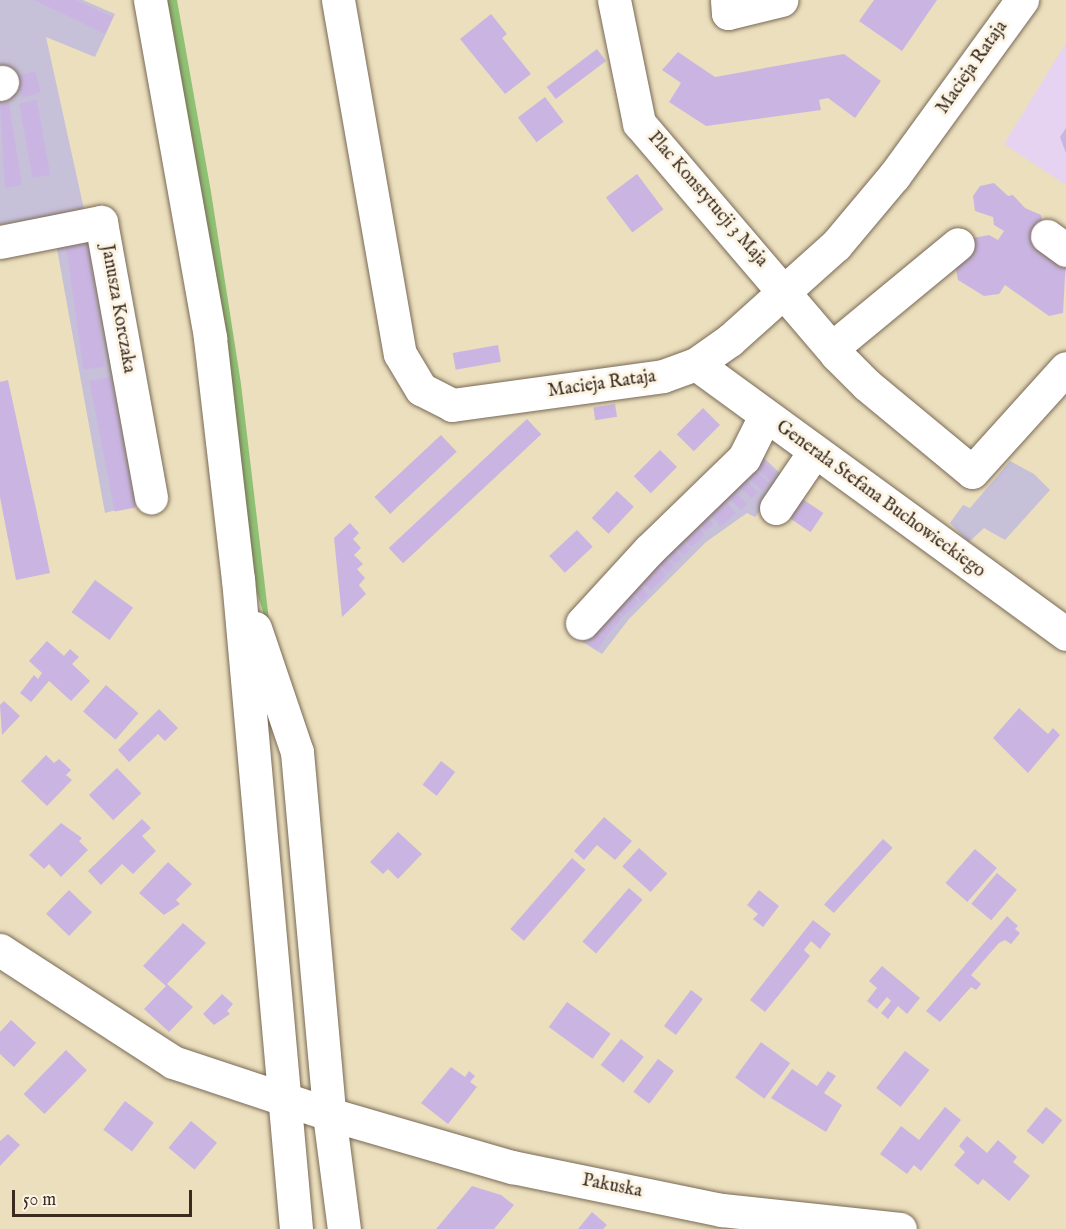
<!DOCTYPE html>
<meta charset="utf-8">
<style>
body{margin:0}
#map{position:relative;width:1066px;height:1229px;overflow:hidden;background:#ebdfbd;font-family:"IM FELL English",serif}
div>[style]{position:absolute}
.built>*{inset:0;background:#e5d3f1}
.industrial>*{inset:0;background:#c7c0d9}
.green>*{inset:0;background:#8fc274}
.building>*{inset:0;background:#cab5e2;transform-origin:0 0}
.roads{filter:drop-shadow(0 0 2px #796956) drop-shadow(0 0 2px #796956)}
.minor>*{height:33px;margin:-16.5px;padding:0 16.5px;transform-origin:16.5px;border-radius:16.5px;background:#fff}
.major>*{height:33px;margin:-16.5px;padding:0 16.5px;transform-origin:16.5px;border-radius:16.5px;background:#fff}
span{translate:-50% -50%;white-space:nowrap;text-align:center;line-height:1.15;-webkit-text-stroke:6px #fcf5e5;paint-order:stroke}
.street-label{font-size:18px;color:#3b2a1e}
.scale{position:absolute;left:12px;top:1190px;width:180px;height:27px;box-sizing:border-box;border:3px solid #3b2a1e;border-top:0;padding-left:8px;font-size:18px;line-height:21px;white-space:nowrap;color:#3b2a1e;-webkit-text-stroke:4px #fcf5e5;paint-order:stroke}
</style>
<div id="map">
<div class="built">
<div style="clip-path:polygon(1066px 43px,1066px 185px,1004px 144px)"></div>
</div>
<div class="industrial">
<div style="clip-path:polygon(0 0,83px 0,115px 14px,95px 57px,46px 37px,91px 241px,141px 503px,105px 513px,51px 216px,0 225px)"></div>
<div style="clip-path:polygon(760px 454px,786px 479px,755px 517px,747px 513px,706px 542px,629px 619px,602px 654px,579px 640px,608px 602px)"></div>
<div style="clip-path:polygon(1010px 461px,1034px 474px,1050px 490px,1005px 540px,984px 528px,969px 542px,950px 523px,963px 505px,970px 508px)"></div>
</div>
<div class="green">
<div style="clip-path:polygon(163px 0,177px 0,211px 192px,241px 384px,271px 637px,257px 593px,238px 443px)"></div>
</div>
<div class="building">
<div style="clip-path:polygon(34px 0,76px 0,113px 17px,105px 34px)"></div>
<div style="clip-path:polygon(874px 0,937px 0,902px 51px,859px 21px)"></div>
<div style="clip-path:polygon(491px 14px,507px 34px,502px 38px,531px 74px,505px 94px,460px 39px)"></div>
<div style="left:597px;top:49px;width:15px;height:63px;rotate:53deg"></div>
<div style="clip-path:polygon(678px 52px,715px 77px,844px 54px,881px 81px,855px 118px,828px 98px,819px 100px,821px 110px,706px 126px,669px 102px,681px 83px,662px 70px)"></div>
<div style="left:35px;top:71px;width:22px;height:20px;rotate:74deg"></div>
<div style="left:545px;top:97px;width:31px;height:34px;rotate:53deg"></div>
<div style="left:37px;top:100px;width:76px;height:18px;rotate:80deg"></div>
<div style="clip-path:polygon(9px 103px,22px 185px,5px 188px,0 105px)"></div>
<div style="clip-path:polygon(1066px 128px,1066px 153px,1060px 137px)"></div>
<div style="left:637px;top:174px;width:44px;height:39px;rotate:53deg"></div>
<div style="clip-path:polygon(994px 183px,1008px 196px,1013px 195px,1025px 208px,1041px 215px,1043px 229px,1066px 258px,1063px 313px,1049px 316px,1005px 285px,999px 294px,984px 296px,958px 280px,955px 264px,973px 238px,989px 235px,998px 240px,1004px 231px,994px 225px,993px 217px,975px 211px,973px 196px,980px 186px)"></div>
<div style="left:88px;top:245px;width:123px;height:22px;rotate:82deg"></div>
<div style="left:498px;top:345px;width:17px;height:46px;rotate:80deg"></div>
<div style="left:110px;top:377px;width:133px;height:21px;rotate:79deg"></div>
<div style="clip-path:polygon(8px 380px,50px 573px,16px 580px,0 497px,0 382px)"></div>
<div style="left:615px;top:404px;width:13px;height:22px;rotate:81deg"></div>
<div style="left:703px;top:408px;width:24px;height:37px;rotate:45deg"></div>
<div style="left:527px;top:419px;width:21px;height:189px;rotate:47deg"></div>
<div style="left:441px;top:435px;width:23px;height:91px;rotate:47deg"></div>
<div style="left:660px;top:450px;width:24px;height:37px;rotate:45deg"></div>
<div style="left:764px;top:461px;width:18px;height:10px;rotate:45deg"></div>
<div style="left:754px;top:469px;width:21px;height:10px;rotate:43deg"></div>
<div style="left:744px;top:479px;width:19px;height:9px;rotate:43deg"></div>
<div style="left:732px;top:487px;width:23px;height:9px;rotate:49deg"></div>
<div style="left:617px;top:491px;width:23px;height:37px;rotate:43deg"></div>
<div style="left:721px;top:496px;width:23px;height:20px;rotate:49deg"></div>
<div style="left:801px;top:498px;width:27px;height:23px;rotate:34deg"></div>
<div style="left:702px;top:511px;width:18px;height:10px;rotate:49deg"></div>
<div style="left:692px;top:521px;width:19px;height:19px;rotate:47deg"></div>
<div style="clip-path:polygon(350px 523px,359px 533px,353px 539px,361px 548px,354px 555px,363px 564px,357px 569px,365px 578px,359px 585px,366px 594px,342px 617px,334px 538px)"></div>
<div style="left:577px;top:530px;width:23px;height:38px;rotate:47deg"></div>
<div style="left:678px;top:536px;width:18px;height:9px;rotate:47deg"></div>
<div style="left:669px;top:544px;width:19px;height:9px;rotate:47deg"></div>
<div style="clip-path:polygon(661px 553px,674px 566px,667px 573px,655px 559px)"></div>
<div style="left:654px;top:562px;width:18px;height:23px;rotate:45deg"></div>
<div style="left:95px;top:580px;width:47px;height:40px;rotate:36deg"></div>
<div style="left:636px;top:581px;width:19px;height:10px;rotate:47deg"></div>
<div style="left:626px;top:588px;width:19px;height:21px;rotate:47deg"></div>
<div style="left:608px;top:606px;width:18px;height:11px;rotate:38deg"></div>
<div style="left:600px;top:614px;width:19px;height:14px;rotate:39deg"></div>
<div style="clip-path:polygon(590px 627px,606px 638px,597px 650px,587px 643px,589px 640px,584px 636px)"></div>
<div style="clip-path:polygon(47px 641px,64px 656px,70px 649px,79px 657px,72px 664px,90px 681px,71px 701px,49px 681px,31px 702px,20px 693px,34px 675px,38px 679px,42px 673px,29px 661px)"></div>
<div style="left:106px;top:685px;width:43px;height:35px;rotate:41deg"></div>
<div style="clip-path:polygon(4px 701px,20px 716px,2px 735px,0 705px)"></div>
<div style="clip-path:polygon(1019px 708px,1048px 734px,1053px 728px,1060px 735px,1028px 773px,993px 738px)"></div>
<div style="clip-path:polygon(159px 709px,178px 728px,165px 741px,158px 734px,129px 762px,118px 750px)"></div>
<div style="clip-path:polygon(46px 755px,54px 763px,59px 759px,71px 770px,66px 775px,72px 780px,47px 806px,21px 781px)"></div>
<div style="left:441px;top:761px;width:18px;height:30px;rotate:38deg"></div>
<div style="left:117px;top:768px;width:35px;height:39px;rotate:46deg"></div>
<div style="clip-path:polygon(604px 817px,632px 841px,615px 860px,597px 845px,584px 860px,574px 851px)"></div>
<div style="clip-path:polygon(142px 819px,151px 828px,142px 836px,156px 851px,133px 874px,122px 864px,101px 885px,88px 871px)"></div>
<div style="clip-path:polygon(61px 823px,82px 838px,79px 841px,88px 850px,61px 877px,49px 864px,44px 869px,29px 855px)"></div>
<div style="clip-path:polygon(398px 832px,422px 854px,398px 879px,388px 869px,383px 874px,370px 862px)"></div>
<div style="left:883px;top:839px;width:13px;height:88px;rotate:42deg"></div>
<div style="left:639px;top:848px;width:38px;height:25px;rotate:42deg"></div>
<div style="left:975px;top:849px;width:29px;height:45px;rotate:41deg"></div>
<div style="left:572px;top:858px;width:18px;height:94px;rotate:41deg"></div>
<div style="clip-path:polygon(168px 862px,192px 884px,176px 900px,180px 904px,164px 915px,139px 893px)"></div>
<div style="left:997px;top:873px;width:26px;height:40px;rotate:40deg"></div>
<div style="left:629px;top:888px;width:18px;height:71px;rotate:41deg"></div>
<div style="left:69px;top:890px;width:32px;height:33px;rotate:44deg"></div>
<div style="clip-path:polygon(759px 890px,779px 906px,763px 927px,753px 919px,758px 914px,747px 905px)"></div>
<div style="clip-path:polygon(1007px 916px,1018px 926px,1015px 929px,1020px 933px,1011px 944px,1005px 940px,999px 943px,971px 975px,981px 984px,976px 990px,971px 987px,940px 1022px,926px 1011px)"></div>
<div style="clip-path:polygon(813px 920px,831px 934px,820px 949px,811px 941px,804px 950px,810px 956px,765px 1012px,750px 1000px)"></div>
<div style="clip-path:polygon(183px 923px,206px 943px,167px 984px,193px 1007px,169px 1032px,144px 1009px,166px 986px,143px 966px)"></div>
<div style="clip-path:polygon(882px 966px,920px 998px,907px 1014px,898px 1006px,888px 1019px,881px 1013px,891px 1001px,887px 997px,877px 1009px,867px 1001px,877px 988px,869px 981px)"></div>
<div style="left:691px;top:990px;width:15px;height:45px;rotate:37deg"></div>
<div style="clip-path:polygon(222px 994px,233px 1004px,227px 1011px,230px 1014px,214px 1025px,203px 1014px)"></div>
<div style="left:567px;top:1002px;width:54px;height:31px;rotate:36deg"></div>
<div style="clip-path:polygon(11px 1020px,36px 1043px,14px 1067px,0 1054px,0 1032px)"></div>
<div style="left:621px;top:1039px;width:29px;height:33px;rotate:38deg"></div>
<div style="left:761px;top:1042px;width:36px;height:44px;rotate:36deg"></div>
<div style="left:66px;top:1050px;width:29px;height:61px;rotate:44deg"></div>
<div style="left:905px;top:1051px;width:31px;height:47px;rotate:38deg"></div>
<div style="left:658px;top:1059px;width:20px;height:41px;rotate:37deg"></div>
<div style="clip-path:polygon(451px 1067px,465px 1077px,469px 1071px,475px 1076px,470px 1082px,477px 1087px,448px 1124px,421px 1103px)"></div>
<div style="clip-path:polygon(792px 1069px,817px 1086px,828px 1071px,836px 1076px,824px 1093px,842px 1105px,826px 1132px,771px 1098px)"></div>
<div style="left:125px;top:1101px;width:36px;height:36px;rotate:37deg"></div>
<div style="clip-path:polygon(945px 1107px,961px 1120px,921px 1171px,914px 1165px,907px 1174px,880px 1154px,901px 1126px,919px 1140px)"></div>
<div style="left:1046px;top:1107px;width:21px;height:31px;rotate:39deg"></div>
<div style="left:191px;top:1121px;width:34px;height:35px;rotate:40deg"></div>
<div style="clip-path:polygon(8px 1134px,20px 1145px,0 1166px,0 1141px)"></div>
<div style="clip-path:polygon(967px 1136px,987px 1153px,998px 1140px,1017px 1157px,1013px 1162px,1030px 1176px,1009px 1201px,983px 1179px,978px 1185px,954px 1165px,965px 1152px,959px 1146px)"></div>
<div style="clip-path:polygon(472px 1186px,501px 1195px,514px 1205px,494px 1229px,436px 1229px)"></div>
<div style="clip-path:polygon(592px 1212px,607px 1225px,603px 1229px,578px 1229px)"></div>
</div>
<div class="roads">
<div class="minor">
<div style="left:338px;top:0;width:359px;rotate:80.1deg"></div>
<div style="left:400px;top:354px;width:41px;rotate:59deg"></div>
<div style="left:421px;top:389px;width:35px;rotate:27deg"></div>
<div style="left:452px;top:405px;width:213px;rotate:-7.8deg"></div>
<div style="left:663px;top:376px;width:35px;rotate:-20deg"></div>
<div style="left:696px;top:364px;width:42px;rotate:-35.2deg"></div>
<div style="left:730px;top:340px;width:142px;rotate:-41.9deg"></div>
<div style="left:836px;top:245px;width:90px;rotate:-50deg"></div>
<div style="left:894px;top:176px;width:218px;rotate:-54deg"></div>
<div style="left:614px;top:0;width:126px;rotate:78.5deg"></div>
<div style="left:639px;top:123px;width:304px;rotate:49.5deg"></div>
<div style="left:836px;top:354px;width:44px;rotate:45deg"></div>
<div style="left:867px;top:385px;width:136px;rotate:39.6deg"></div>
<div style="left:972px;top:472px;width:140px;rotate:-47.9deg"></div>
<div style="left:727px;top:0;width:13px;rotate:86deg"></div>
<div style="left:728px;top:13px;width:55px;rotate:-13.8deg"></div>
<div style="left:0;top:84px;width:3px;rotate:-45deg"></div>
<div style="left:1047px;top:236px;width:24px;rotate:36deg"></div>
<div style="left:0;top:242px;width:103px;rotate:-11.2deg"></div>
<div style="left:101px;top:222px;width:280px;rotate:79.7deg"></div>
<div style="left:832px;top:348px;width:163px;rotate:-39.5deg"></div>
<div style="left:696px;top:364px;width:458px;rotate:36.1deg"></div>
<div style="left:776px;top:508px;width:68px;rotate:-55.8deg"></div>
<div style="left:582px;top:623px;width:99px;rotate:-47.5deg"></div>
<div style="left:649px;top:550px;width:132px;rotate:-44.1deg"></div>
<div style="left:744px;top:458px;width:47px;rotate:-63.4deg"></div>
<div style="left:0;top:950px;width:206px;rotate:32.9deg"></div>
<div style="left:173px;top:1062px;width:164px;rotate:18.4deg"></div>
<div style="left:329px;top:1114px;width:191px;rotate:16.2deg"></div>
<div style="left:512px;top:1167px;width:214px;rotate:11.6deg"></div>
<div style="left:722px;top:1210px;width:179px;rotate:6.1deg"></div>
</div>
<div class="major">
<div style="left:150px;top:0;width:343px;rotate:79.9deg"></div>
<div style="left:210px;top:338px;width:243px;rotate:83.4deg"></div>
<div style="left:238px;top:579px;width:653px;rotate:84.9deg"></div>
<div style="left:255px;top:628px;width:131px;rotate:71.3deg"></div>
<div style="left:297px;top:752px;width:363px;rotate:84.9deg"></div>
<div style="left:329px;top:1114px;width:116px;rotate:82.6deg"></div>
</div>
</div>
<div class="street-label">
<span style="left:973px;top:68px;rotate:-55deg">Macieja Rataja</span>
<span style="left:707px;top:200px;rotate:49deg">Plac Konstytucji 3 Maja</span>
<span style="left:117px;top:309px;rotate:80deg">Janusza Korczaka</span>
<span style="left:602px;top:385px;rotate:-8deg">Macieja Rataja</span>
<span style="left:880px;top:500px;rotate:36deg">Generała Stefana Buchowieckiego</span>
<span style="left:612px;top:1187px;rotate:11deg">Pakuska</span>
</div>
<div class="scale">50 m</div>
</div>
